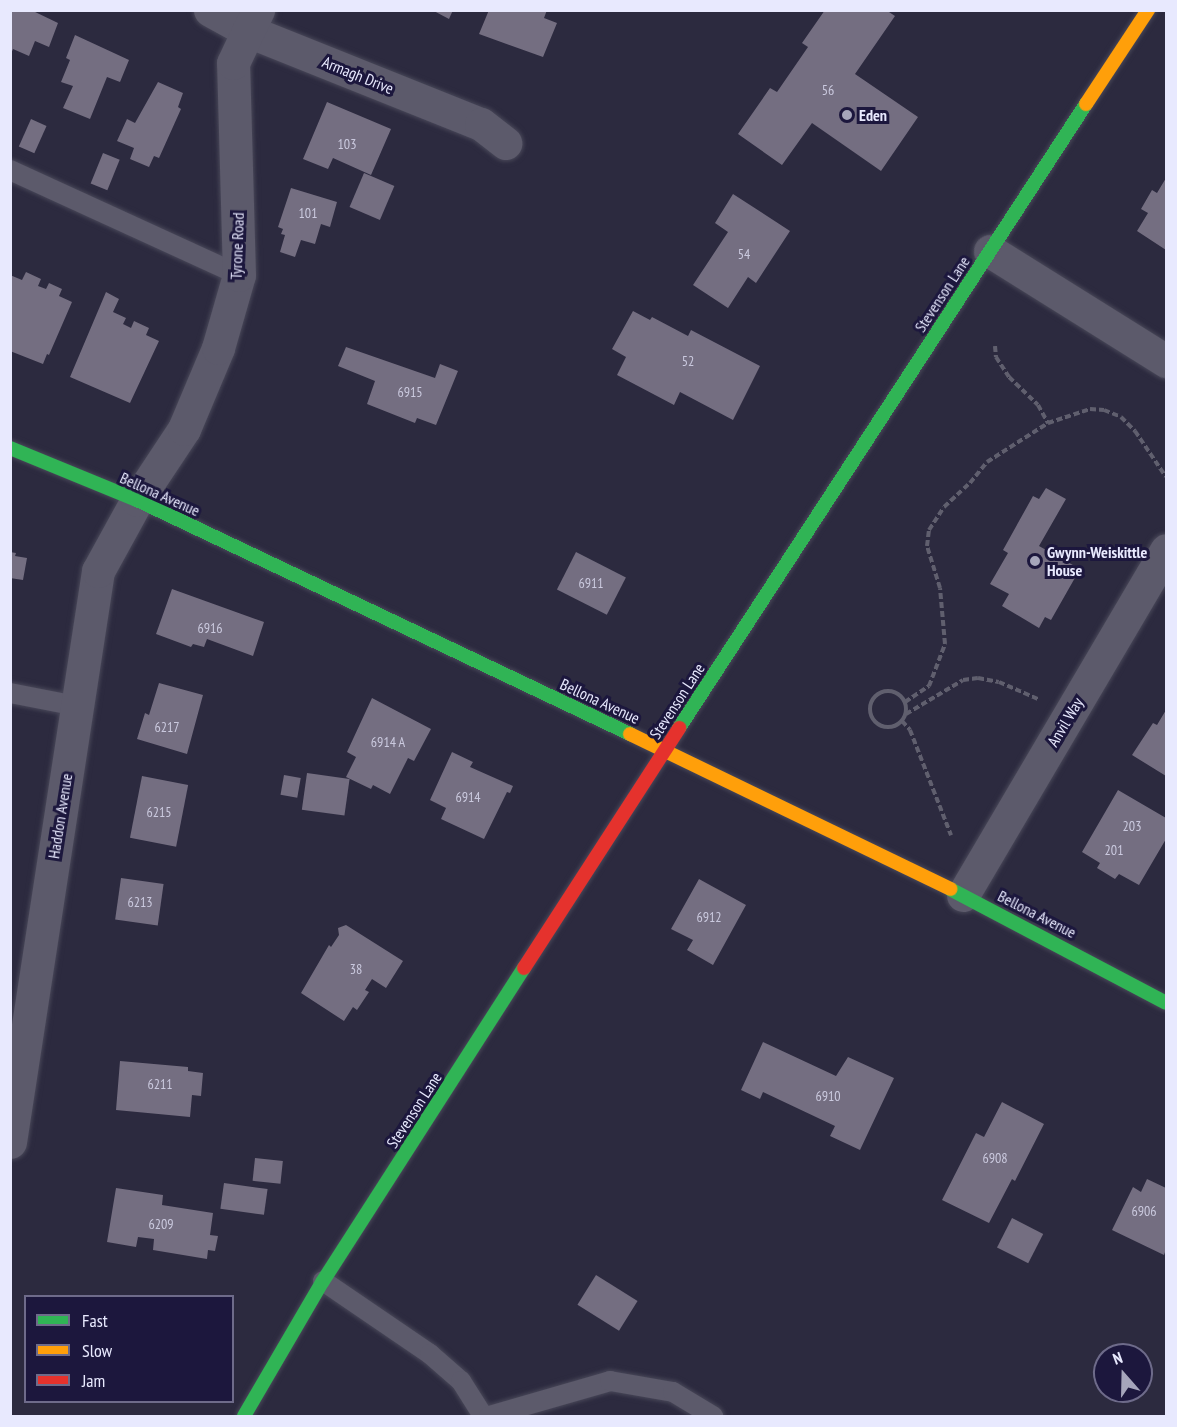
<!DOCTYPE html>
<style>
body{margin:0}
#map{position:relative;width:1177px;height:1427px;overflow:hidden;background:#2c2a3f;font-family:"PT Sans Narrow",sans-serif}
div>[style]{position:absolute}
.building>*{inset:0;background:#746e81;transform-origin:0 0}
.path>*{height:4px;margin-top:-2px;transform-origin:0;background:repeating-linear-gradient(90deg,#605f6e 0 6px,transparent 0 9px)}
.path>.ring{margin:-2px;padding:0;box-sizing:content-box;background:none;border:4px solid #605f6e;border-radius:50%}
.roads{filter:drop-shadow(0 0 2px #484758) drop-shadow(0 0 2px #484758)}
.lane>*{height:20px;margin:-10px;padding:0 10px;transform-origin:10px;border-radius:10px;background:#5c5a6b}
.street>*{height:33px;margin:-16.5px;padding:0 16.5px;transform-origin:16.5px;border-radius:16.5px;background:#5c5a6b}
.fast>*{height:14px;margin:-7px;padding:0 7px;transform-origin:7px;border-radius:7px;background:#30b455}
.slow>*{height:14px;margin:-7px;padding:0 7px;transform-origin:7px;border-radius:7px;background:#ff9f0a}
.jam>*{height:14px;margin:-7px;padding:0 7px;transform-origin:7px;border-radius:7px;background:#e5322d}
.dots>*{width:16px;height:16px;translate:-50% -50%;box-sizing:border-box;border:3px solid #1c173d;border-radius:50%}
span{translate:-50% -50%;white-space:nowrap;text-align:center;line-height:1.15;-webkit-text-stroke:6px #1c173d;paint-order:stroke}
.number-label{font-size:14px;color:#cbcadf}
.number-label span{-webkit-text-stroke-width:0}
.street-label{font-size:16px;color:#e8e9fe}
.poi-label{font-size:16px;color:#e8e9fe;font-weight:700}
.left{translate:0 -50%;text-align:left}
.frame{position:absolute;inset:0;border:12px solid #e8e9fe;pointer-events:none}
.legend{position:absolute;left:24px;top:1295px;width:210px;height:108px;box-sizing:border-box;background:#1c173d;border:2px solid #6e6b8a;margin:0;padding:8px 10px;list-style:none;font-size:18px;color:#e8e9fe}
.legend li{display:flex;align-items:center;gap:12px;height:30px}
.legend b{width:30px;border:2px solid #6e6b8a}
.north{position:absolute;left:1093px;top:1343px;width:60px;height:60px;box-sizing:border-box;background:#1c173d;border:2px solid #6e6b8a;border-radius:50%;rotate:340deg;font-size:16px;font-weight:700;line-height:24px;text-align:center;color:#e8e9fe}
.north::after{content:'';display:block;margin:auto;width:21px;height:27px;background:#a6a6bb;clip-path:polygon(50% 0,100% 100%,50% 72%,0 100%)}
</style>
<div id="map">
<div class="building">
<div style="clip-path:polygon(10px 10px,31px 10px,58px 23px,49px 47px,35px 41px,29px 56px,13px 49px,10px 56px)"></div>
<div style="clip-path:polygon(432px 10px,453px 10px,449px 19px)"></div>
<div style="clip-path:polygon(489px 10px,547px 10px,544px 18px,557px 23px,543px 57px,479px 34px)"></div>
<div style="clip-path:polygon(825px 10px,886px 10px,895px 16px,855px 74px,918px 117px,881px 171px,812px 123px,782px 165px,738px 134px,770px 88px,777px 92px,808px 47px,802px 43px)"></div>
<div style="clip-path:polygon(75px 35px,129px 60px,120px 82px,107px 77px,90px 119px,63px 108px,73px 86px,61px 82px,70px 60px,66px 58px)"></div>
<div style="clip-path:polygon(158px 82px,183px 93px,178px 107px,181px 109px,159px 158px,154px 156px,149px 167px,130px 159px,134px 148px,117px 141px,127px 119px,135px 123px)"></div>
<div style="clip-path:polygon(327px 102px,391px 129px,371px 175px,333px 158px,328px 169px,303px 159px)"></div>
<div style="left:31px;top:119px;width:17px;height:30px;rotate:24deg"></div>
<div style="left:103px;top:153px;width:18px;height:33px;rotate:22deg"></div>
<div style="left:364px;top:173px;width:33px;height:37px;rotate:23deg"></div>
<div style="clip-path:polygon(1166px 178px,1166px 250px,1137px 231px,1148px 213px,1141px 209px,1152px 190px,1157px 193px)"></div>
<div style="clip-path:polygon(291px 188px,337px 202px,330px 227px,321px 224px,315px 244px,301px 240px,295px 257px,280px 252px,285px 235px,281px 234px,283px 229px,278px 227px)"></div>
<div style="clip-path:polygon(733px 194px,790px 231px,756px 283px,748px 277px,728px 308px,693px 285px,728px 232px,715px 223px)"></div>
<div style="clip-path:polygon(26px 272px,41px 279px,38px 286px,46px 289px,49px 283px,62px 289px,59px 296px,72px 302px,49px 355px,47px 354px,43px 364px,10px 351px,10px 275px,22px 280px)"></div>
<div style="clip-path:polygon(106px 292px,119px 299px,113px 312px,126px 318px,123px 324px,131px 328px,134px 321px,149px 328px,146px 335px,159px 341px,130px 403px,70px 377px)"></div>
<div style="clip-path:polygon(633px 311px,650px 320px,652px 317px,688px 336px,691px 330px,760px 366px,733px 420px,680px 392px,674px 405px,617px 375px,626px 357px,612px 349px)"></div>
<div style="clip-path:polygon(346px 347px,435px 378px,440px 364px,458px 371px,436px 425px,417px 418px,415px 423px,367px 404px,375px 381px,338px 366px)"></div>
<div style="clip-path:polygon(1046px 488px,1066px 499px,1039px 546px,1080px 569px,1051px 620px,1045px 617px,1039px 628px,1002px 606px,1009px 594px,990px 584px,1008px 553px,1003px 550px,1033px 496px,1039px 499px)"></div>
<div style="clip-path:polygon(10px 552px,16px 553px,15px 556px,27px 558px,23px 580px,10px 578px)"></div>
<div style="left:576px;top:552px;width:56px;height:42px;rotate:27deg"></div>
<div style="clip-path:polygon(172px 589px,264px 622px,253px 656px,207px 639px,204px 647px,193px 644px,191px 647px,156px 634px)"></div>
<div style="clip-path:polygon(159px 683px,203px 695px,187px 754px,137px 739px,145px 713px,149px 715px)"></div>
<div style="clip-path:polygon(372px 698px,431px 729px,414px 761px,408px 758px,390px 794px,373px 785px,371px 789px,346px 777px,356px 757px,347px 752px)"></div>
<div style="clip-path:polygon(1166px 710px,1166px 776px,1132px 755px,1153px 723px,1157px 725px)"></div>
<div style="clip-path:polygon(452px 752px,473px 762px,470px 767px,513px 786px,510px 793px,507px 792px,484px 839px,441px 819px,446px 808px,430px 800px)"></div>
<div style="left:307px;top:773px;width:43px;height:37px;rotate:8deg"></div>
<div style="left:284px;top:775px;width:17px;height:20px;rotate:10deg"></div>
<div style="left:142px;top:776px;width:47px;height:63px;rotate:11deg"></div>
<div style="clip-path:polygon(1118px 790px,1166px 818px,1166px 839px,1139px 885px,1119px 874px,1115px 879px,1097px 868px,1100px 863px,1082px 852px)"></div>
<div style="left:121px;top:878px;width:43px;height:42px;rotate:8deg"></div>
<div style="clip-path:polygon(699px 879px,746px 905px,713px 965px,687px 950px,693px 940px,671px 929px)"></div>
<div style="clip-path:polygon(346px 925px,403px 961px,386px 988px,372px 979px,365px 990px,369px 992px,357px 1010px,353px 1007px,344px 1021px,301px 993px,329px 945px,331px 947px,339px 935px,338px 928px)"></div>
<div style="clip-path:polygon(763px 1042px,836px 1076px,848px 1057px,894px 1078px,860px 1150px,830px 1136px,835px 1126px,763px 1092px,760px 1099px,741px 1090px)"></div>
<div style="clip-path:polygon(120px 1061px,188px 1067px,188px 1071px,203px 1073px,201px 1096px,192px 1095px,190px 1117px,116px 1110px)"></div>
<div style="clip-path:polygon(1002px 1102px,1044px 1124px,1015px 1181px,1012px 1179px,989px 1223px,942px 1200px,976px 1133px,984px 1137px)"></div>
<div style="left:255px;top:1158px;width:28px;height:23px;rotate:6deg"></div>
<div style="clip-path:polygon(1147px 1179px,1166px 1188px,1166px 1249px,1164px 1255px,1112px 1230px,1133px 1187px,1141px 1192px)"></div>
<div style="left:224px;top:1183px;width:44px;height:26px;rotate:8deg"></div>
<div style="clip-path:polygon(116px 1188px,163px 1195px,162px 1205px,213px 1213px,210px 1235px,218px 1236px,215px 1251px,208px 1250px,207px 1259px,153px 1250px,154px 1239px,138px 1237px,136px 1247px,107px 1242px)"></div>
<div style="left:1012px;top:1218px;width:35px;height:33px;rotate:27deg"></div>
<div style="left:596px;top:1275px;width:49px;height:35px;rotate:32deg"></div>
</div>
<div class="path">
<div style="left:995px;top:346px;width:11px;rotate:85deg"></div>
<div style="left:996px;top:357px;width:24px;rotate:57deg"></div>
<div style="left:1009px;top:377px;width:40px;rotate:44deg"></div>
<div style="left:1038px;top:405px;width:21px;rotate:61deg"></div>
<div class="ring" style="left:870px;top:691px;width:32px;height:32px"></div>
<div style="left:905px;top:702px;width:29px;rotate:-34deg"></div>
<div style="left:929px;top:686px;width:45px;rotate:-69.1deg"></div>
<div style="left:945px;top:644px;width:56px;rotate:-95.1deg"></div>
<div style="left:940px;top:588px;width:44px;rotate:-107.2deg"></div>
<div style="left:927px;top:546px;width:16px;rotate:-83deg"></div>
<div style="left:929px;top:530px;width:27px;rotate:-57deg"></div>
<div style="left:944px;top:507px;width:35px;rotate:-43deg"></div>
<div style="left:970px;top:483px;width:27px;rotate:-51deg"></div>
<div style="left:987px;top:462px;width:72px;rotate:-32.6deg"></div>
<div style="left:1048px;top:423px;width:44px;rotate:-18.4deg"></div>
<div style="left:1090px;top:409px;width:14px;rotate:4deg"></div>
<div style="left:1104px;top:410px;width:18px;rotate:22deg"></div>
<div style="left:1121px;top:417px;width:20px;rotate:45deg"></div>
<div style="left:1135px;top:431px;width:55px;rotate:56deg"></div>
<div style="left:906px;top:714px;width:66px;rotate:-30.8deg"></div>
<div style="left:963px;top:680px;width:15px;rotate:-8deg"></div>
<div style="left:978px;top:678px;width:21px;rotate:11deg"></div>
<div style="left:999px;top:682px;width:43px;rotate:23.6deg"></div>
<div style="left:902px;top:721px;width:12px;rotate:48deg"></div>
<div style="left:910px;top:730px;width:113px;rotate:68.7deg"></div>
</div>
<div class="roads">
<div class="lane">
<div style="left:10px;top:170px;width:252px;rotate:24.6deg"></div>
<div style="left:10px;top:693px;width:68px;rotate:11deg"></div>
<div style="left:323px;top:1281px;width:130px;rotate:34.3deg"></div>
<div style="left:430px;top:1354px;width:41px;rotate:41.1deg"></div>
<div style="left:461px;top:1381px;width:41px;rotate:57.8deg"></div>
<div style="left:489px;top:1416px;width:126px;rotate:-16.1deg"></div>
<div style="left:610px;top:1381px;width:64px;rotate:9.9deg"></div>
<div style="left:673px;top:1392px;width:47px;rotate:31deg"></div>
</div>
<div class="street">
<div style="left:210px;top:10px;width:43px;rotate:28.9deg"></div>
<div style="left:248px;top:31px;width:251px;rotate:21.8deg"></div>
<div style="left:481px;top:124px;width:31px;rotate:38deg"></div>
<div style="left:990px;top:251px;width:208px;rotate:32deg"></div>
<div style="left:963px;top:895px;width:400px;rotate:-59.5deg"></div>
<div style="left:10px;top:1142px;width:578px;rotate:-81.24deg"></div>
<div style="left:98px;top:571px;width:81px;rotate:-61.2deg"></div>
<div style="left:137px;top:500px;width:85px;rotate:-56.5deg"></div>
<div style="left:184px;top:429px;width:88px;rotate:-67.2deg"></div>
<div style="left:218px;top:348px;width:76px;rotate:-74deg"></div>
<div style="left:239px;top:275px;width:212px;rotate:-91.6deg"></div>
<div style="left:233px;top:63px;width:59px;rotate:-64.7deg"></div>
</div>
<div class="fast">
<div style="left:10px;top:448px;width:137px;rotate:22.3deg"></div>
<div style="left:137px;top:500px;width:546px;rotate:25.39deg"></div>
<div style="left:679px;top:728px;width:745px;rotate:-56.89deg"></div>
<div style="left:950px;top:889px;width:244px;rotate:27.8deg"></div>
<div style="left:244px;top:1416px;width:156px;rotate:-59.7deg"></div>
<div style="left:323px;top:1281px;width:372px;rotate:-57.3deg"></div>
</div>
<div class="slow">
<div style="left:1086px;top:104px;width:113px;rotate:-56.6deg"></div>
<div style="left:630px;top:734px;width:356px;rotate:25.8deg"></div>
</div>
<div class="jam">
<div style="left:524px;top:968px;width:286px;rotate:-57.1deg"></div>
</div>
</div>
<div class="dots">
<div style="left:847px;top:115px;background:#a6a6bb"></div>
<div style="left:1035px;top:561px;background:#a6a6bb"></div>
</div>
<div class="number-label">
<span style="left:828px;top:90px">56</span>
<span style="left:347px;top:144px">103</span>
<span style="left:308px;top:213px">101</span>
<span style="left:744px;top:254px">54</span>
<span style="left:688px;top:361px">52</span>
<span style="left:410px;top:392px">6915</span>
<span style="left:591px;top:583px">6911</span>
<span style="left:210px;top:628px">6916</span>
<span style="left:167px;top:727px">6217</span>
<span style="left:388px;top:742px">6914 A</span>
<span style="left:468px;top:797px">6914</span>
<span style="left:159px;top:812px">6215</span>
<span style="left:1132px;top:826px">203</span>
<span style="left:1114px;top:850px">201</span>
<span style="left:140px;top:902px">6213</span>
<span style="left:709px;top:917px">6912</span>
<span style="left:356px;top:969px">38</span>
<span style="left:160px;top:1084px">6211</span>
<span style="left:828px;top:1096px">6910</span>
<span style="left:995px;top:1158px">6908</span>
<span style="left:1144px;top:1211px">6906</span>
<span style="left:161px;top:1224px">6209</span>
</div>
<div class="street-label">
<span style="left:358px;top:75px;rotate:22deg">Armagh Drive</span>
<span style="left:237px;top:246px;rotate:-88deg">Tyrone Road</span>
<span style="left:942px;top:294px;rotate:-57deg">Stevenson Lane</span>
<span style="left:160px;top:494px;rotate:24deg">Bellona Avenue</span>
<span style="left:600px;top:701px;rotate:25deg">Bellona Avenue</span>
<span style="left:677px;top:701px;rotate:-57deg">Stevenson Lane</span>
<span style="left:1065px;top:722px;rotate:-59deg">Anvil Way</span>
<span style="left:60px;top:816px;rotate:-81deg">Haddon Avenue</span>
<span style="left:1037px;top:914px;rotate:27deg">Bellona Avenue</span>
<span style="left:414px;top:1110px;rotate:-57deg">Stevenson Lane</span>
</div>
<div class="poi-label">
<span class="left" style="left:859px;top:115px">Eden</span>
<span class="left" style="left:1047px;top:561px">Gwynn-Weiskittle<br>House</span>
</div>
<div class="frame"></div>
<ul class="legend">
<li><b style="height:8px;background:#30b455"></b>Fast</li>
<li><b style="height:8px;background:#ff9f0a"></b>Slow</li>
<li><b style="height:8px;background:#e5322d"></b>Jam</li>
</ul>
<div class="north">N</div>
</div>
